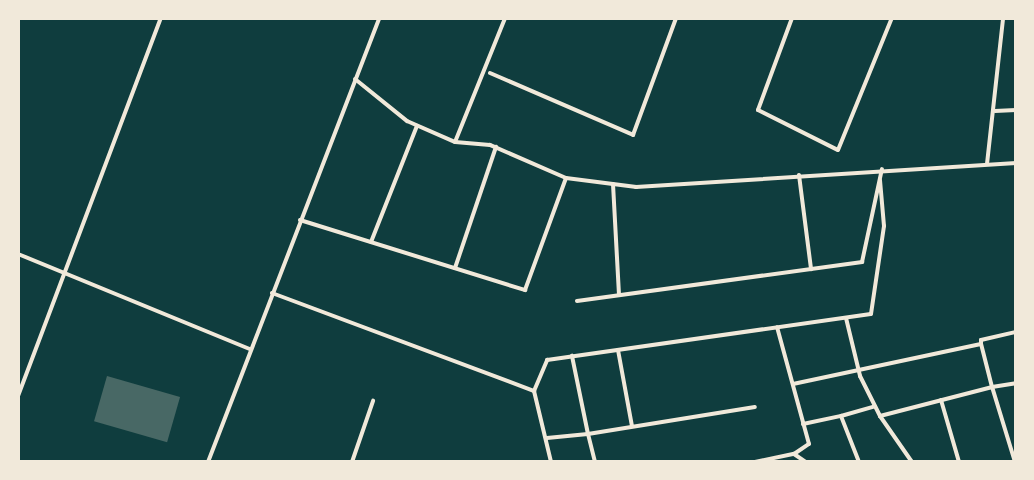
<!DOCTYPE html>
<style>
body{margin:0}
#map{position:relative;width:1034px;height:480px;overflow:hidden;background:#0f3d3e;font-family:Montserrat,sans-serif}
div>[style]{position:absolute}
.building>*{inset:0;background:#486865;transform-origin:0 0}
.minor>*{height:4px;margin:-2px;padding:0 2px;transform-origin:2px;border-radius:2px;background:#f1e9da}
span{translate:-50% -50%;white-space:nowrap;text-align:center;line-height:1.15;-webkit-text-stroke:4.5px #f1e9da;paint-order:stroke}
.frame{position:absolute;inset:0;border:20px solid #f1e9da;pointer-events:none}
</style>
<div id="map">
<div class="building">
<div style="left:107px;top:376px;width:76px;height:47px;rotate:16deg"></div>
</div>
<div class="minor">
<div style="left:792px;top:18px;width:98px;rotate:110.3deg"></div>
<div style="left:758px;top:110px;width:89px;rotate:26.6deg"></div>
<div style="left:838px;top:150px;width:143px;rotate:-67.8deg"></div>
<div style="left:490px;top:73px;width:156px;rotate:23.4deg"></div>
<div style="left:633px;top:135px;width:125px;rotate:-69.8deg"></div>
<div style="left:355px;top:79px;width:67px;rotate:38.9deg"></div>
<div style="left:407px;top:121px;width:52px;rotate:23.6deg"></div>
<div style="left:455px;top:142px;width:134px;rotate:-68deg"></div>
<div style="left:995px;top:111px;width:21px;rotate:-3deg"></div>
<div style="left:987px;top:164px;width:147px;rotate:-83.7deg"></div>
<div style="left:799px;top:175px;width:95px;rotate:82.7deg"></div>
<div style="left:566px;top:178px;width:71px;rotate:7.3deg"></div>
<div style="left:636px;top:187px;width:381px;rotate:-3.6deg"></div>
<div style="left:613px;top:184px;width:111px;rotate:86.9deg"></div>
<div style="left:300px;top:220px;width:236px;rotate:17.3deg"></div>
<div style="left:525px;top:290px;width:119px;rotate:-69.9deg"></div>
<div style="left:566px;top:178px;width:83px;rotate:-156.5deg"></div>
<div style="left:490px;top:145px;width:35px;rotate:-175deg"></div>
<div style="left:371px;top:242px;width:125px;rotate:-68.4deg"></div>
<div style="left:18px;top:254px;width:251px;rotate:22.3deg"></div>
<div style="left:455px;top:268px;width:128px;rotate:-71.3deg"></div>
<div style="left:272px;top:293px;width:280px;rotate:20.5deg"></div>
<div style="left:534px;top:391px;width:73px;rotate:76.5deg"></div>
<div style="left:577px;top:301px;width:288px;rotate:-7.8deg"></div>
<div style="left:862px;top:262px;width:95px;rotate:-77.9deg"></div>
<div style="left:846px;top:318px;width:60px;rotate:76.4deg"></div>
<div style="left:860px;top:376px;width:45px;rotate:63.4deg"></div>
<div style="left:880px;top:416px;width:116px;rotate:-14.5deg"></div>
<div style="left:992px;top:387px;width:44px;rotate:-104.3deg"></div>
<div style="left:618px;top:350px;width:77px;rotate:79.6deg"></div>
<div style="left:793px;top:384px;width:192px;rotate:-12deg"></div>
<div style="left:981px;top:344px;width:4px;rotate:-90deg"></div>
<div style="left:981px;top:340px;width:36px;rotate:-13deg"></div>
<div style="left:534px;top:391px;width:34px;rotate:-67deg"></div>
<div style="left:547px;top:360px;width:327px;rotate:-8.1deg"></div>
<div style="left:871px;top:314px;width:89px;rotate:-81.6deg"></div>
<div style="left:884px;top:226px;width:46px;rotate:-95deg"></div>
<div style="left:18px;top:396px;width:404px;rotate:-69.3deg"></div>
<div style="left:941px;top:400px;width:65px;rotate:73.8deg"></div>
<div style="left:880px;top:416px;width:56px;rotate:55.2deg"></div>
<div style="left:803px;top:424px;width:39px;rotate:-12deg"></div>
<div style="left:547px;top:438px;width:41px;rotate:-5.6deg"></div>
<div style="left:588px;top:434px;width:80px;rotate:-101.6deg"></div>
<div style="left:794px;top:454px;width:14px;rotate:34deg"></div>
<div style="left:208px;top:462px;width:476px;rotate:-68.9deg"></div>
<div style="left:352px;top:462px;width:65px;rotate:-71deg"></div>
<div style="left:595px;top:462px;width:29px;rotate:-104deg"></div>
<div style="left:588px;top:434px;width:169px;rotate:-9.2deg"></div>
<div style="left:755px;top:462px;width:40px;rotate:-12deg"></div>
<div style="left:794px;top:454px;width:18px;rotate:-34deg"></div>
<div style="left:809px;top:444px;width:121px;rotate:-105.3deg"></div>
<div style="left:859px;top:462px;width:49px;rotate:-111.4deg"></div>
<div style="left:841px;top:416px;width:35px;rotate:-16deg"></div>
<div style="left:1015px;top:462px;width:78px;rotate:-107deg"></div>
<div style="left:992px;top:387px;width:24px;rotate:-9deg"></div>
</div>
<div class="frame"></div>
</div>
